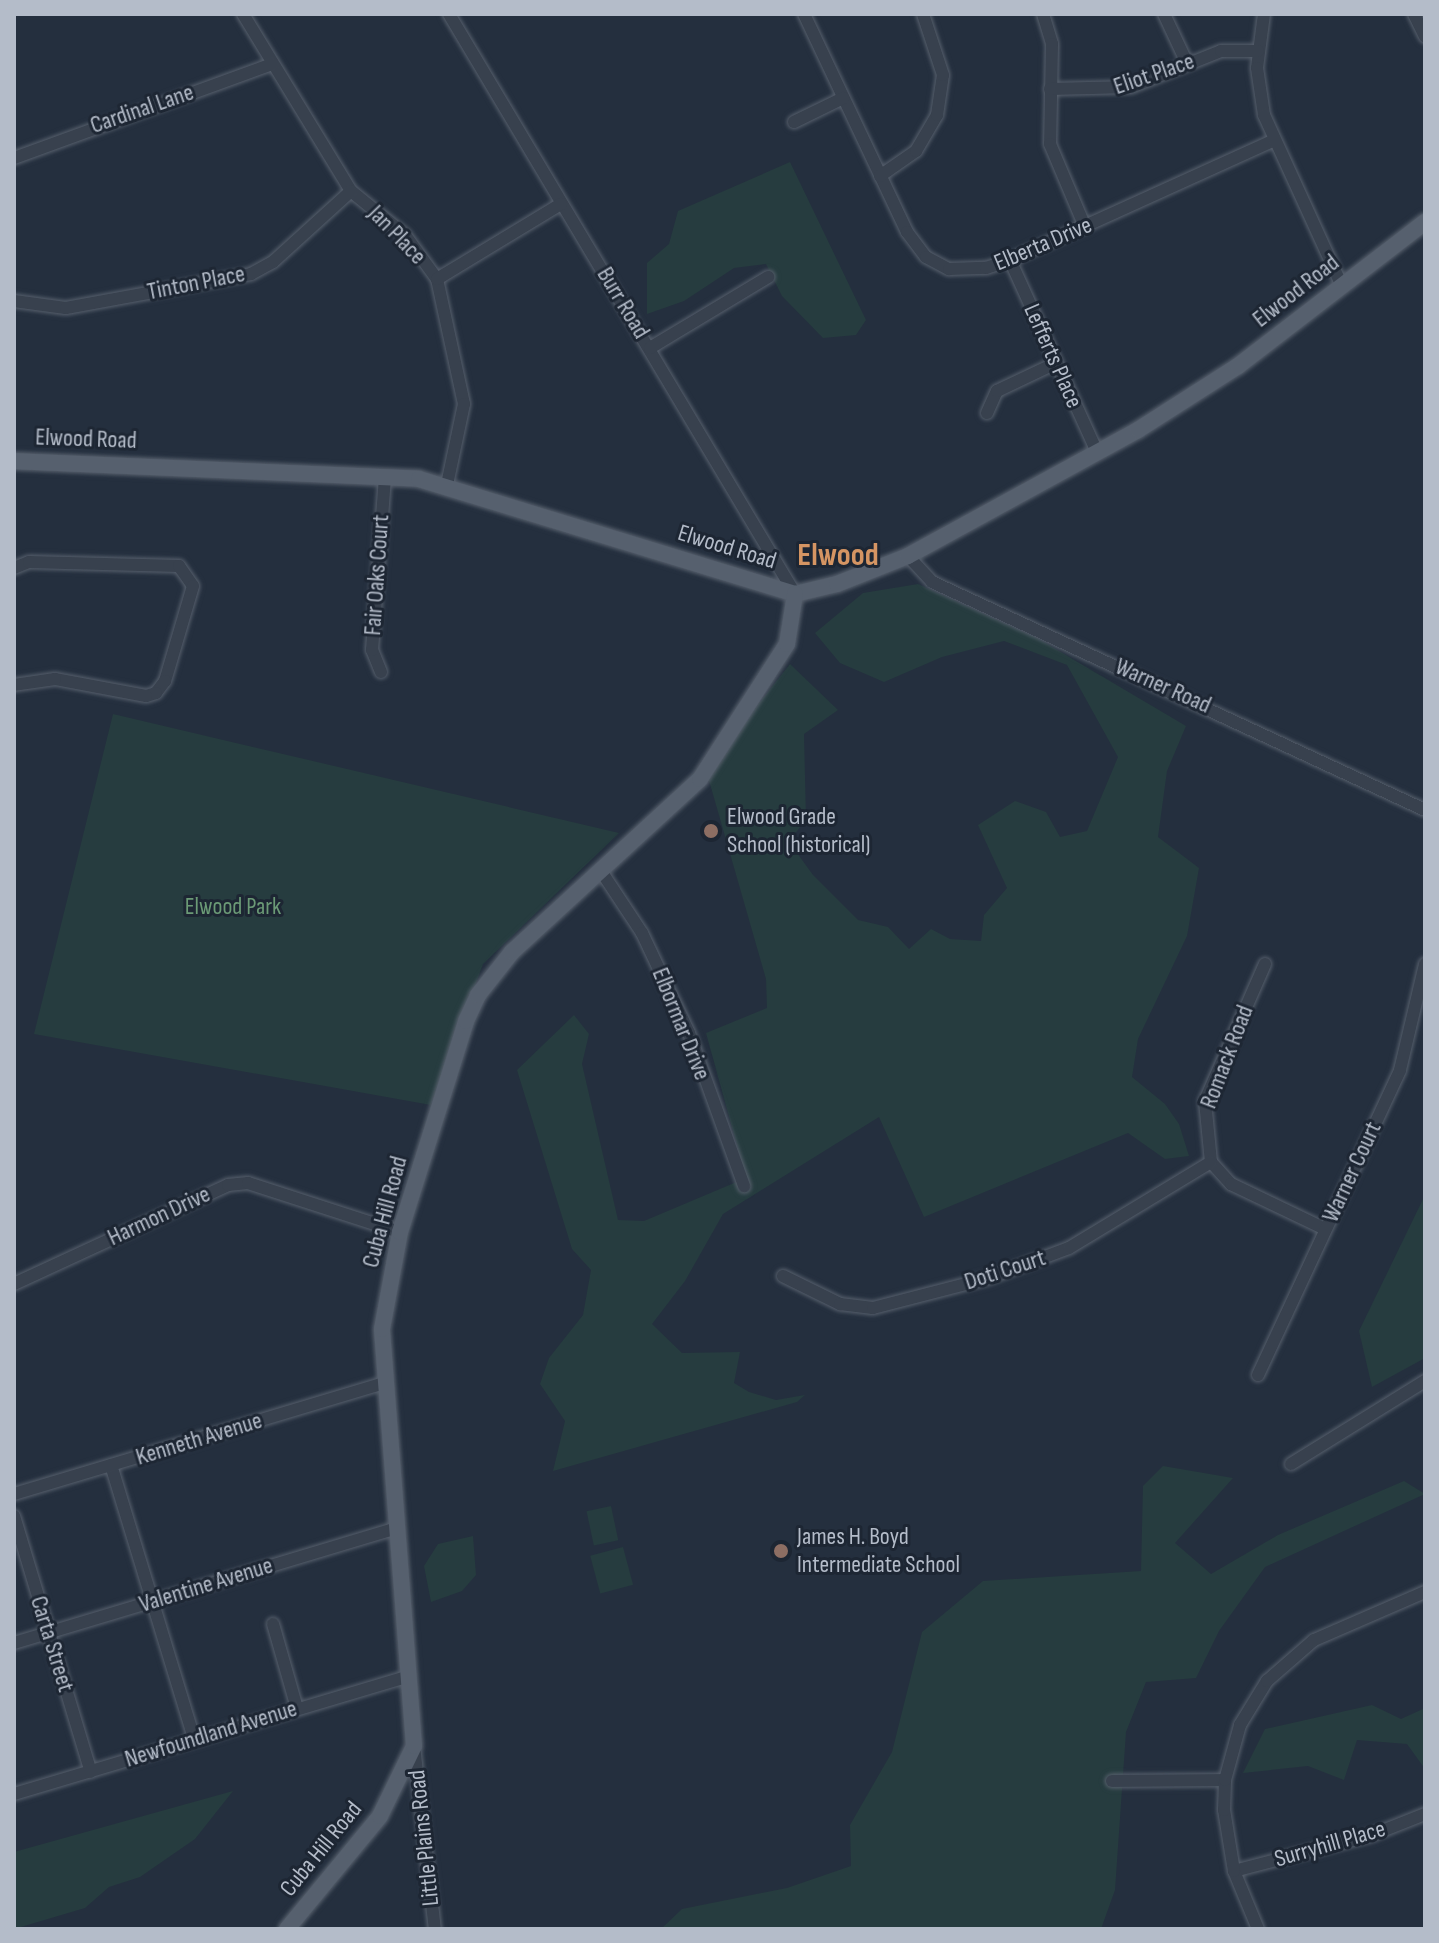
<!DOCTYPE html>
<style>
body{margin:0}
#map{position:relative;width:1439px;height:1943px;overflow:hidden;background:#242f3e;font-family:"Sofia Sans Condensed",sans-serif}
div>[style]{position:absolute}
.green>*{inset:0;background:#263c3f;transform-origin:0 0}
.roads{filter:drop-shadow(0 0 2px #565f6c) drop-shadow(0 0 2px #565f6c)}
.minor>*{height:12px;margin:-6px;padding:0 6px;transform-origin:6px;border-radius:6px;background:#38414e}
.major>*{height:16px;margin:-8px;padding:0 8px;transform-origin:8px;border-radius:8px;background:#56606e}
.dots>*{width:22px;height:22px;translate:-50% -50%;box-sizing:border-box;border:4px solid #1d2633;border-radius:50%}
span{translate:-50% -50%;white-space:nowrap;text-align:center;line-height:1.15;-webkit-text-stroke:6px #1d2633;paint-order:stroke}
.street-label{font-size:24px;color:#b4bcc9}
.poi-label{font-size:24px;color:#b4bcc9}
.left{translate:0 -50%;text-align:left}
.park-label{font-size:24px;color:#6b9a76}
.district-label{font-size:32px;color:#d59563;font-weight:700}
.frame{position:absolute;inset:0;border:16px solid #b4bcc9;pointer-events:none}
</style>
<div id="map">
<div class="green">
<div style="clip-path:polygon(790px 162px,866px 320px,856px 335px,823px 338px,782px 296px,766px 264px,734px 268px,684px 301px,647px 314px,647px 263px,669px 244px,678px 211px)"></div>
<div style="clip-path:polygon(918px 584px,1037px 638px,1186px 726px,1167px 771px,1158px 837px,1199px 868px,1187px 936px,1138px 1039px,1132px 1077px,1165px 1104px,1179px 1124px,1189px 1156px,1165px 1159px,1128px 1133px,924px 1217px,879px 1117px,723px 1214px,685px 1281px,652px 1324px,682px 1353px,740px 1352px,734px 1383px,749px 1392px,776px 1400px,805px 1395px,797px 1402px,553px 1471px,565px 1421px,540px 1384px,549px 1358px,583px 1315px,591px 1270px,572px 1249px,517px 1070px,574px 1015px,589px 1034px,582px 1064px,618px 1220px,644px 1221px,746px 1178px,706px 1033px,767px 1008px,766px 979px,706px 770px,790px 664px,838px 710px,804px 734px,806px 819px,789px 842px,813px 875px,858px 920px,888px 927px,909px 949px,931px 929px,950px 939px,981px 941px,984px 915px,1007px 888px,978px 825px,1015px 801px,1046px 812px,1060px 837px,1087px 831px,1118px 757px,1067px 665px,1004px 641px,942px 657px,884px 682px,840px 663px,815px 633px,863px 593px)"></div>
<div style="clip-path:polygon(113px 714px,619px 833px,483px 964px,431px 1105px,34px 1034px)"></div>
<div style="clip-path:polygon(1425px 1195px,1425px 1358px,1372px 1387px,1359px 1331px)"></div>
<div style="clip-path:polygon(1163px 1466px,1233px 1478px,1175px 1543px,1211px 1574px,1278px 1535px,1404px 1481px,1425px 1494px,1265px 1567px,1219px 1631px,1196px 1678px,1146px 1682px,1126px 1732px,1115px 1890px,1101px 1929px,661px 1929px,682px 1909px,787px 1888px,851px 1866px,850px 1825px,892px 1752px,922px 1632px,983px 1581px,1141px 1571px,1143px 1486px)"></div>
<div style="left:611px;top:1506px;width:35px;height:25px;rotate:78deg"></div>
<div style="clip-path:polygon(473px 1536px,476px 1575px,462px 1591px,431px 1602px,424px 1566px,438px 1544px)"></div>
<div style="left:623px;top:1547px;width:39px;height:34px;rotate:75deg"></div>
<div style="clip-path:polygon(1372px 1705px,1401px 1719px,1425px 1708px,1425px 1769px,1407px 1744px,1357px 1740px,1344px 1780px,1308px 1766px,1243px 1773px,1265px 1729px)"></div>
<div style="clip-path:polygon(233px 1791px,195px 1839px,140px 1877px,109px 1887px,85px 1908px,14px 1929px,14px 1852px)"></div>
</div>
<div class="roads">
<div class="minor">
<div style="left:243px;top:14px;width:207px;rotate:58.6deg"></div>
<div style="left:351px;top:191px;width:70px;rotate:39.2deg"></div>
<div style="left:405px;top:235px;width:54px;rotate:54deg"></div>
<div style="left:437px;top:279px;width:128px;rotate:77.8deg"></div>
<div style="left:464px;top:404px;width:83px;rotate:101.9deg"></div>
<div style="left:449px;top:14px;width:675px;rotate:59.18deg"></div>
<div style="left:804px;top:14px;width:241px;rotate:64.7deg"></div>
<div style="left:907px;top:232px;width:31px;rotate:53deg"></div>
<div style="left:926px;top:257px;width:26px;rotate:28deg"></div>
<div style="left:949px;top:269px;width:37px;rotate:-2deg"></div>
<div style="left:986px;top:268px;width:25px;rotate:-18deg"></div>
<div style="left:1010px;top:260px;width:290px;rotate:-24.4deg"></div>
<div style="left:1043px;top:14px;width:31px;rotate:73deg"></div>
<div style="left:1052px;top:44px;width:100px;rotate:91.1deg"></div>
<div style="left:1050px;top:144px;width:90px;rotate:67.1deg"></div>
<div style="left:1164px;top:14px;width:54px;rotate:64.9deg"></div>
<div style="left:1264px;top:14px;width:54px;rotate:97.4deg"></div>
<div style="left:1257px;top:68px;width:48px;rotate:81.5deg"></div>
<div style="left:1264px;top:115px;width:188px;rotate:65.5deg"></div>
<div style="left:1414px;top:14px;width:25px;rotate:64deg"></div>
<div style="left:1050px;top:89px;width:81px;rotate:-1.4deg"></div>
<div style="left:1131px;top:87px;width:97px;rotate:-21.8deg"></div>
<div style="left:1221px;top:51px;width:37px"></div>
<div style="left:794px;top:122px;width:55px;rotate:-26.1deg"></div>
<div style="left:14px;top:158px;width:275px;rotate:-20deg"></div>
<div style="left:880px;top:176px;width:44px;rotate:-34.8deg"></div>
<div style="left:916px;top:151px;width:42px;rotate:-59.7deg"></div>
<div style="left:937px;top:115px;width:40px;rotate:-81.5deg"></div>
<div style="left:943px;top:75px;width:64px;rotate:-108.2deg"></div>
<div style="left:1010px;top:260px;width:211px;rotate:65.6deg"></div>
<div style="left:437px;top:279px;width:145px;rotate:-31.2deg"></div>
<div style="left:14px;top:301px;width:52px;rotate:7.7deg"></div>
<div style="left:66px;top:308px;width:188px;rotate:-10.4deg"></div>
<div style="left:251px;top:274px;width:25px;rotate:-29deg"></div>
<div style="left:273px;top:262px;width:105px;rotate:-42.3deg"></div>
<div style="left:650px;top:348px;width:138px;rotate:-31deg"></div>
<div style="left:987px;top:413px;width:24px;rotate:-66deg"></div>
<div style="left:997px;top:391px;width:65px;rotate:-25.4deg"></div>
<div style="left:908px;top:556px;width:35px;rotate:47deg"></div>
<div style="left:932px;top:582px;width:543px;rotate:24.82deg"></div>
<div style="left:14px;top:568px;width:16px;rotate:-22deg"></div>
<div style="left:29px;top:562px;width:150px;rotate:1.5deg"></div>
<div style="left:179px;top:566px;width:24px;rotate:55deg"></div>
<div style="left:193px;top:586px;width:99px;rotate:106.4deg"></div>
<div style="left:165px;top:681px;width:15px;rotate:127deg"></div>
<div style="left:156px;top:693px;width:10px;rotate:163deg"></div>
<div style="left:146px;top:696px;width:93px;rotate:-169.4deg"></div>
<div style="left:55px;top:679px;width:41px;rotate:171.7deg"></div>
<div style="left:381px;top:672px;width:24px;rotate:-112deg"></div>
<div style="left:372px;top:650px;width:174px;rotate:-85.7deg"></div>
<div style="left:601px;top:871px;width:74px;rotate:56.5deg"></div>
<div style="left:642px;top:933px;width:110px;rotate:64.8deg"></div>
<div style="left:689px;top:1033px;width:163px;rotate:70.2deg"></div>
<div style="left:1265px;top:964px;width:150px;rotate:113.7deg"></div>
<div style="left:1205px;top:1101px;width:61px;rotate:84.4deg"></div>
<div style="left:1211px;top:1162px;width:30px;rotate:48deg"></div>
<div style="left:1231px;top:1184px;width:104px;rotate:25.6deg"></div>
<div style="left:783px;top:1276px;width:64px;rotate:26.2deg"></div>
<div style="left:840px;top:1304px;width:33px;rotate:7deg"></div>
<div style="left:873px;top:1308px;width:120px;rotate:-14.5deg"></div>
<div style="left:989px;top:1278px;width:85px;rotate:-20.6deg"></div>
<div style="left:1069px;top:1248px;width:166px;rotate:-31.2deg"></div>
<div style="left:14px;top:1284px;width:236px;rotate:-24.8deg"></div>
<div style="left:228px;top:1185px;width:20px;rotate:-6deg"></div>
<div style="left:248px;top:1183px;width:160px;rotate:17.9deg"></div>
<div style="left:1258px;top:1375px;width:336px;rotate:-65deg"></div>
<div style="left:1400px;top:1070px;width:109px;rotate:-76.7deg"></div>
<div style="left:1291px;top:1464px;width:158px;rotate:-31.8deg"></div>
<div style="left:111px;top:1465px;width:286px;rotate:73.1deg"></div>
<div style="left:14px;top:1494px;width:385px;rotate:-16.7deg"></div>
<div style="left:14px;top:1516px;width:267px;rotate:73.3deg"></div>
<div style="left:273px;top:1624px;width:87px;rotate:74.1deg"></div>
<div style="left:14px;top:1643px;width:400px;rotate:-16.7deg"></div>
<div style="left:414px;top:1746px;width:184px;rotate:83.5deg"></div>
<div style="left:1112px;top:1781px;width:113px;rotate:-0.5deg"></div>
<div style="left:14px;top:1794px;width:412px;rotate:-16.6deg"></div>
<div style="left:1234px;top:1871px;width:143px;rotate:-14.6deg"></div>
<div style="left:1372px;top:1835px;width:57px;rotate:-21.6deg"></div>
<div style="left:1258px;top:1929px;width:63px;rotate:-112.5deg"></div>
<div style="left:1234px;top:1871px;width:62px;rotate:-99.3deg"></div>
<div style="left:1224px;top:1810px;width:30px;rotate:-88deg"></div>
<div style="left:1225px;top:1780px;width:57px;rotate:-74.7deg"></div>
<div style="left:1240px;top:1725px;width:52px;rotate:-58.5deg"></div>
<div style="left:1267px;top:1681px;width:62px;rotate:-41.1deg"></div>
<div style="left:1314px;top:1640px;width:121px;rotate:-23.4deg"></div>
</div>
<div class="major">
<div style="left:14px;top:461px;width:405px;rotate:2.5deg"></div>
<div style="left:419px;top:479px;width:393px;rotate:17deg"></div>
<div style="left:795px;top:594px;width:43px;rotate:-13.4deg"></div>
<div style="left:837px;top:584px;width:76px;rotate:-21.5deg"></div>
<div style="left:908px;top:556px;width:262px;rotate:-28.7deg"></div>
<div style="left:1138px;top:430px;width:119px;rotate:-32.6deg"></div>
<div style="left:1238px;top:366px;width:236px;rotate:-37.6deg"></div>
<div style="left:287px;top:1929px;width:146px;rotate:-50.5deg"></div>
<div style="left:380px;top:1816px;width:78px;rotate:-64.1deg"></div>
<div style="left:414px;top:1746px;width:418px;rotate:-94.4deg"></div>
<div style="left:382px;top:1329px;width:99px;rotate:-79.5deg"></div>
<div style="left:400px;top:1232px;width:221px;rotate:-72.6deg"></div>
<div style="left:466px;top:1021px;width:29px;rotate:-65deg"></div>
<div style="left:478px;top:995px;width:55px;rotate:-51.7deg"></div>
<div style="left:512px;top:952px;width:255px;rotate:-42.6deg"></div>
<div style="left:700px;top:779px;width:161px;rotate:-57.2deg"></div>
<div style="left:787px;top:644px;width:51px;rotate:-80.9deg"></div>
</div>
</div>
<div class="dots">
<div style="left:711px;top:831px;background:#8d6e63"></div>
<div style="left:781px;top:1551px;background:#8d6e63"></div>
</div>
<div class="street-label">
<span style="left:1154px;top:74px;rotate:-19deg">Eliot Place</span>
<span style="left:142px;top:109px;rotate:-19deg">Cardinal Lane</span>
<span style="left:397px;top:235px;rotate:46deg">Jan Place</span>
<span style="left:1043px;top:244px;rotate:-23deg">Elberta Drive</span>
<span style="left:196px;top:283px;rotate:-11deg">Tinton Place</span>
<span style="left:1296px;top:291px;rotate:-38deg">Elwood Road</span>
<span style="left:623px;top:303px;rotate:59deg">Burr Road</span>
<span style="left:1053px;top:356px;rotate:66deg">Lefferts Place</span>
<span style="left:86px;top:439px;rotate:2deg">Elwood Road</span>
<span style="left:727px;top:547px;rotate:17deg">Elwood Road</span>
<span style="left:377px;top:575px;rotate:-86deg">Fair Oaks Court</span>
<span style="left:1163px;top:686px;rotate:24deg">Warner Road</span>
<span style="left:681px;top:1024px;rotate:68deg">Elbormar Drive</span>
<span style="left:1227px;top:1057px;rotate:-69deg">Romack Road</span>
<span style="left:1352px;top:1172px;rotate:-65deg">Warner Court</span>
<span style="left:385px;top:1212px;rotate:-75deg">Cuba Hill Road</span>
<span style="left:159px;top:1216px;rotate:-25deg">Harmon Drive</span>
<span style="left:1005px;top:1270px;rotate:-18deg">Doti Court</span>
<span style="left:199px;top:1439px;rotate:-17deg">Kenneth Avenue</span>
<span style="left:206px;top:1585px;rotate:-17deg">Valentine Avenue</span>
<span style="left:52px;top:1644px;rotate:73deg">Carta Street</span>
<span style="left:211px;top:1734px;rotate:-17deg">Newfoundland Avenue</span>
<span style="left:424px;top:1838px;rotate:-96deg">Little Plains Road</span>
<span style="left:1330px;top:1844px;rotate:-16deg">Surryhill Place</span>
<span style="left:321px;top:1849px;rotate:-51deg">Cuba Hill Road</span>
</div>
<div class="poi-label">
<span class="left" style="left:727px;top:831px">Elwood Grade<br>School (historical)</span>
<span class="left" style="left:797px;top:1551px">James H. Boyd<br>Intermediate School</span>
</div>
<div class="park-label">
<span style="left:233px;top:907px">Elwood Park</span>
</div>
<div class="district-label">
<span style="left:838px;top:556px">Elwood</span>
</div>
<div class="frame"></div>
</div>
